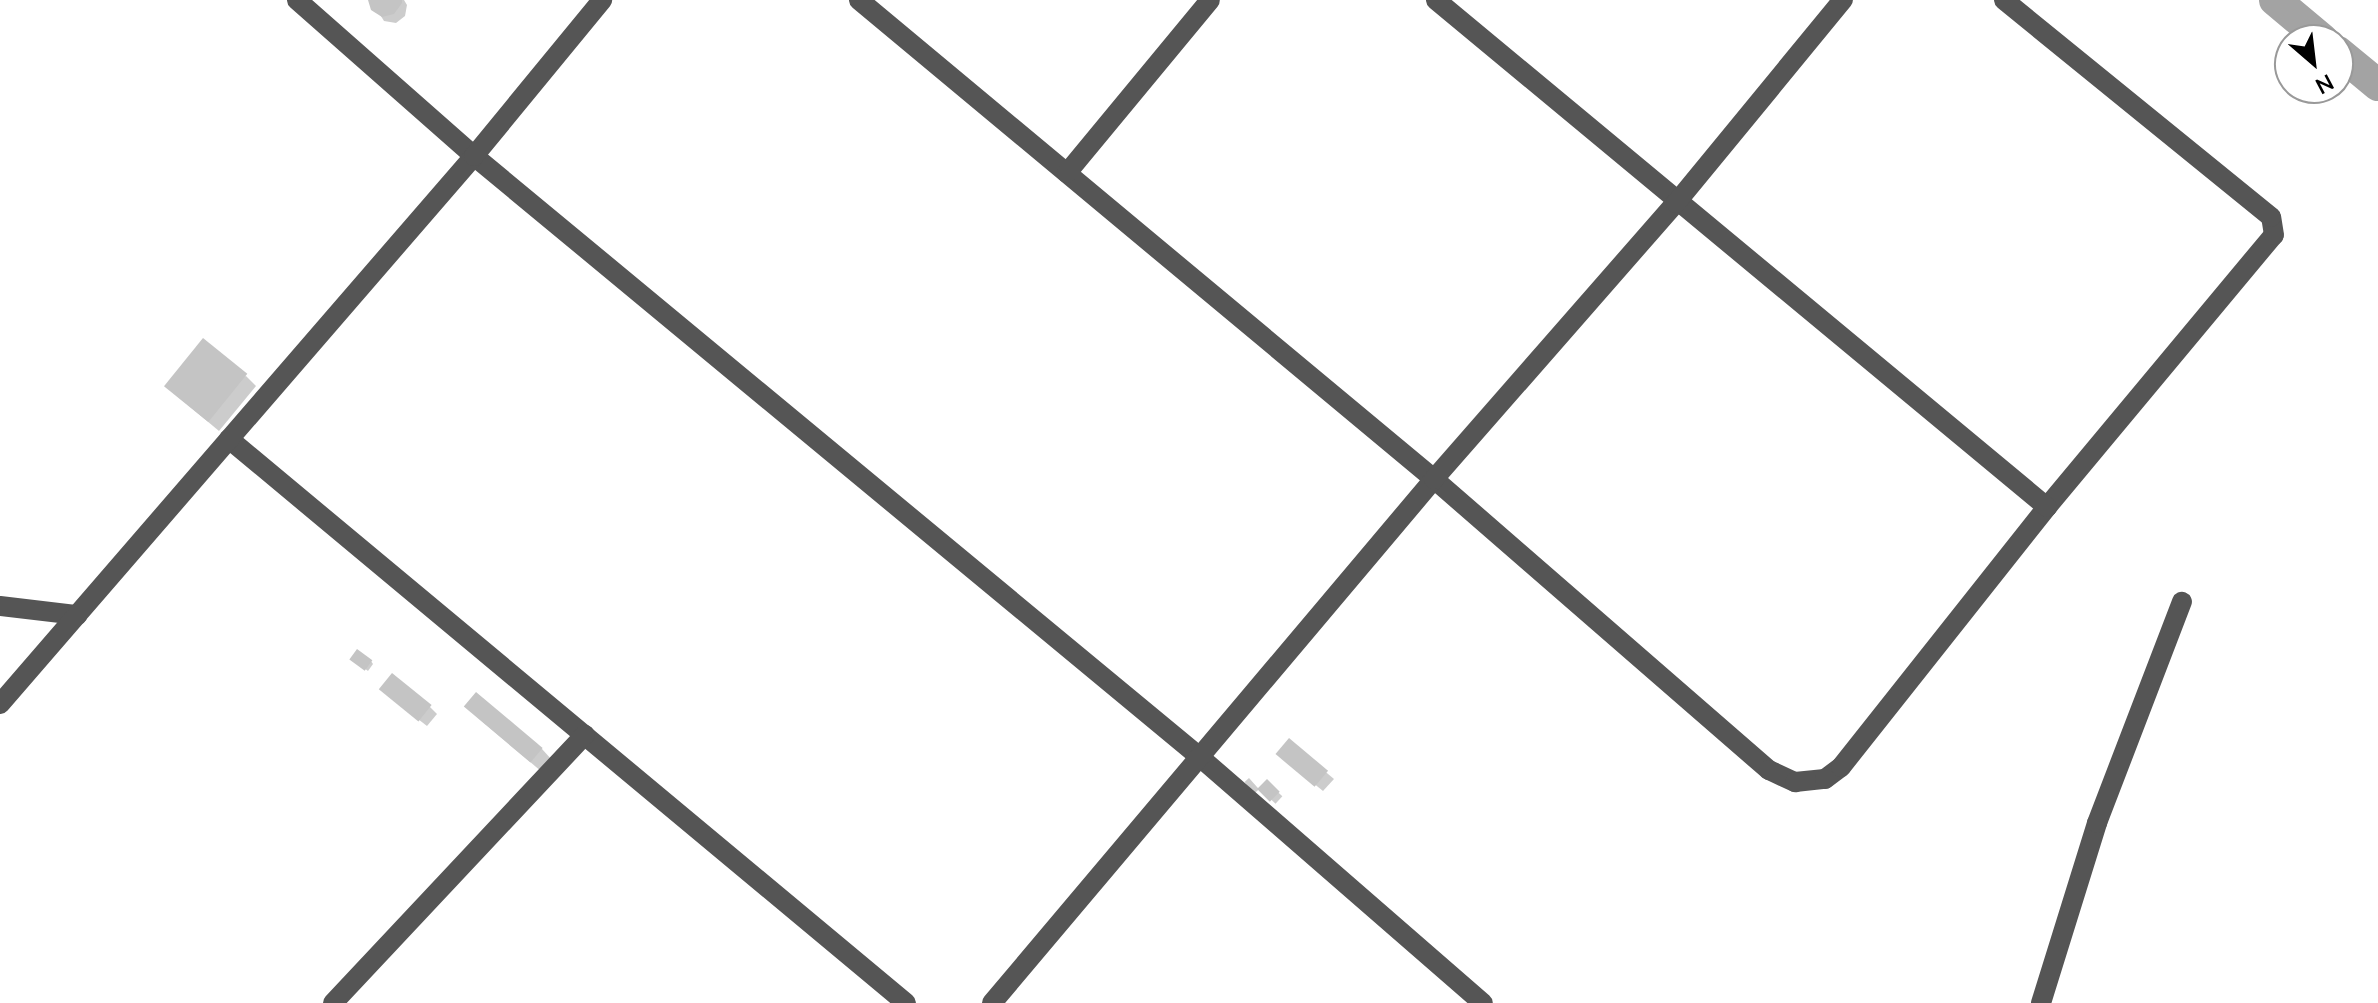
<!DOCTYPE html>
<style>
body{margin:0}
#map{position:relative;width:2378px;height:1003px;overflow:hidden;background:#fff;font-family:"Nunito Sans",sans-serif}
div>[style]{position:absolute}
.shadow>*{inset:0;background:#0003;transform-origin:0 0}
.river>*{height:32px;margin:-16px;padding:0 16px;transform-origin:16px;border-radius:16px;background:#a3a3a3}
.building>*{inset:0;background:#c4c4c4;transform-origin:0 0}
.minor>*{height:20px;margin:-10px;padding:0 10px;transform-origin:10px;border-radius:10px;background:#555}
span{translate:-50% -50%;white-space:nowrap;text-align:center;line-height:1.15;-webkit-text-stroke:6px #fff;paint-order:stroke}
.north{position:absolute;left:2274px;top:24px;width:80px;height:80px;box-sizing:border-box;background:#fff;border:2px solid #999;border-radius:50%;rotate:152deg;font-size:22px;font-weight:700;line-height:32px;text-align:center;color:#000}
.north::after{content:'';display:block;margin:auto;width:28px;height:36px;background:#000;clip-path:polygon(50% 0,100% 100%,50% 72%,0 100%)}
</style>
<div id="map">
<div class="shadow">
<div style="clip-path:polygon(371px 0,404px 0,407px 5px,405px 16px,396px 23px,384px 21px)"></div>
<div style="clip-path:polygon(246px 376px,256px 386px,219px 431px,177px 396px)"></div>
<div style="clip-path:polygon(355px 661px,371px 661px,373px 664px,368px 671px)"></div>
<div style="clip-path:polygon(388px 696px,430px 707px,437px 714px,427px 726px)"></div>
<div style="clip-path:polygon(477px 717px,542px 749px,552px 760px,542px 772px)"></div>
<div style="clip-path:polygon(1289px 741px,1334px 779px,1323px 791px,1285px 760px)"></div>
<div style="left:1249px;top:778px;width:15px;height:6px;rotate:48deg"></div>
<div style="left:1267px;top:782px;width:21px;height:10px;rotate:43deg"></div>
</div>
<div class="river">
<div style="left:2275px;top:0;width:62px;rotate:39.8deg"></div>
<div style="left:2338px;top:52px;width:52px;rotate:39.5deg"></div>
</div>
<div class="building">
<div style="clip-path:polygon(368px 0,402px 0,402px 3px,394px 14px,382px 17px,371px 10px)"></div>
<div style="left:203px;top:338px;width:57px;height:62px;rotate:39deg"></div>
<div style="left:357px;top:649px;width:19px;height:13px;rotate:36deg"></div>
<div style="left:392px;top:673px;width:51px;height:21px;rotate:39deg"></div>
<div style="left:476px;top:692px;width:87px;height:19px;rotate:40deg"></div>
<div style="left:1289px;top:738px;width:51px;height:21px;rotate:40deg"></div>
<div style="left:1267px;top:779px;width:18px;height:14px;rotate:45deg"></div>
</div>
<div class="minor">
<div style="left:297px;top:0;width:236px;rotate:41.4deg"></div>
<div style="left:474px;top:156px;width:945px;rotate:39.63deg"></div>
<div style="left:1202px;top:759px;width:372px;rotate:41deg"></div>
<div style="left:859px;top:0;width:748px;rotate:39.8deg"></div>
<div style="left:1434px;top:479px;width:444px;rotate:41deg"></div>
<div style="left:1769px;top:770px;width:29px;rotate:25deg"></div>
<div style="left:1795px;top:782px;width:30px;rotate:-6deg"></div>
<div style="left:1825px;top:779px;width:20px;rotate:-37deg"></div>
<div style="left:1841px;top:767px;width:332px;rotate:-51.6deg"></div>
<div style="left:2047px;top:507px;width:354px;rotate:-50.2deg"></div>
<div style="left:2274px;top:235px;width:18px;rotate:-99deg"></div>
<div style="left:2271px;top:217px;width:344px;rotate:-140.9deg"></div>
<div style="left:1436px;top:0;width:794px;rotate:39.69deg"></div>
<div style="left:1067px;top:173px;width:224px;rotate:-50.4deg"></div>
<div style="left:229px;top:439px;width:881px;rotate:39.8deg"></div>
<div style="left:0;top:606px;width:78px;rotate:6.7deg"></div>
<div style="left:0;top:704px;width:725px;rotate:-49.14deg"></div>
<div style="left:474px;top:156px;width:202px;rotate:-50.6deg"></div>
<div style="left:333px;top:1003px;width:368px;rotate:-46.8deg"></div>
<div style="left:992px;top:1003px;width:686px;rotate:-49.85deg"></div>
<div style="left:1434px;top:479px;width:367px;rotate:-48.8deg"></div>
<div style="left:1676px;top:203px;width:263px;rotate:-50.6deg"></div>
<div style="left:2041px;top:1003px;width:189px;rotate:-72.7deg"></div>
<div style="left:2097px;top:823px;width:237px;rotate:-69deg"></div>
</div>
<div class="north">N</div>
</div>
